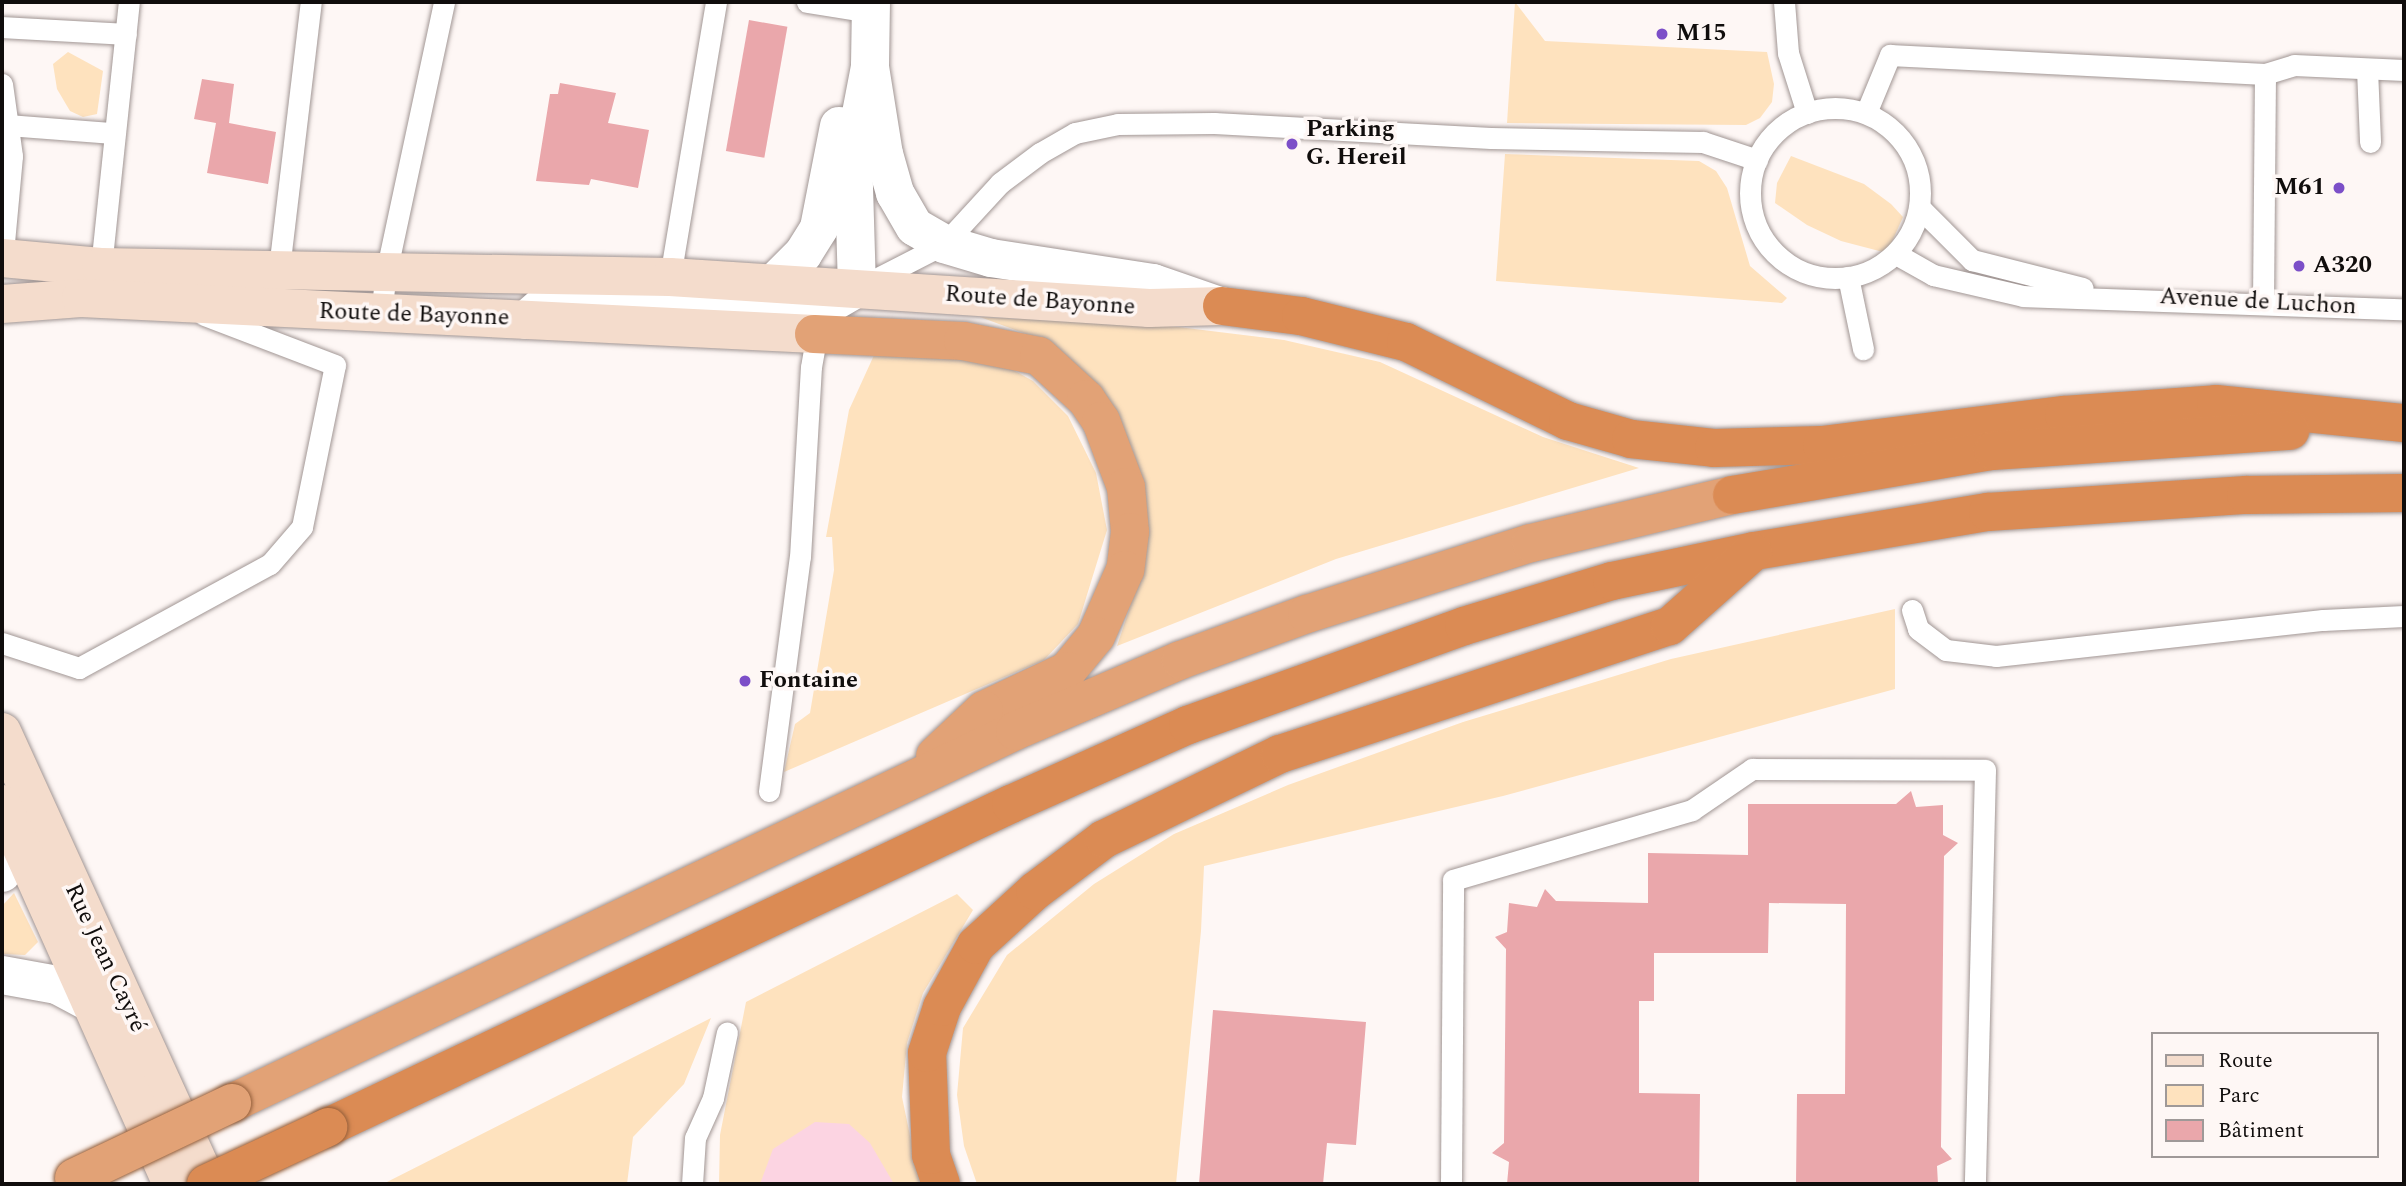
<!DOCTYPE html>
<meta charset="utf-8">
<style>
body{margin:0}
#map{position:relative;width:2406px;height:1186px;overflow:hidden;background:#fef7f5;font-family:Spectral,serif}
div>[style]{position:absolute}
.green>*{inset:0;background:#fee2be}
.water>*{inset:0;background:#fcd4e2}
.building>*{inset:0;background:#eaa7ab;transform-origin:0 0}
.roads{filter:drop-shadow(0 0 2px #a19694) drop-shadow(0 0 2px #a19694)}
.service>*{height:21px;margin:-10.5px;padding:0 10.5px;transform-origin:10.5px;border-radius:10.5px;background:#fff}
.service>.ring{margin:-10.5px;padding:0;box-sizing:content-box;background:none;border:21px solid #fff;border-radius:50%}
.minor>*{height:38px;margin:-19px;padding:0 19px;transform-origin:19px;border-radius:19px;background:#fff}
.secondary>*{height:38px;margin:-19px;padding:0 19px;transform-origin:19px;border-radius:19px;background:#f4dccc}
.trunk>*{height:38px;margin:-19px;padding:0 19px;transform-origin:19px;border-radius:19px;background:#e2a276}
.motorway>*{height:38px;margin:-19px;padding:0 19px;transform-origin:19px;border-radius:19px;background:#db8b54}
.bridges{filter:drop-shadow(0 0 2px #945f3b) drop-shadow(0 0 2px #945f3b)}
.trunk-bridge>*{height:38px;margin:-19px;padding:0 19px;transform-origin:19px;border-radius:19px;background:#e2a276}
.motorway-bridge>*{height:38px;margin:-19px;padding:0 19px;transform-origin:19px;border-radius:19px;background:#db8b54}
.dots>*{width:19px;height:19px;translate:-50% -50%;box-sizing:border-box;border:4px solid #fef7f5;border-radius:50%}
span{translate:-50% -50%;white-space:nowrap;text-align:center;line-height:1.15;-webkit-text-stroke:7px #fef7f5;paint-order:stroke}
.poi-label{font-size:24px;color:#100d0c;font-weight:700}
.left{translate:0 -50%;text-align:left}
.right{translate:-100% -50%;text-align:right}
.street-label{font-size:24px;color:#100d0c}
.frame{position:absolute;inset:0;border:4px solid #100d0c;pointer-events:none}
.legend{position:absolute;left:2151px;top:1032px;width:228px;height:126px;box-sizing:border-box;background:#fef7f5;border:2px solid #9f9998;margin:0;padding:9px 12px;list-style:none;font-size:21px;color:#100d0c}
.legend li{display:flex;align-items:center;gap:14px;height:35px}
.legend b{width:35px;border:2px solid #9f9998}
</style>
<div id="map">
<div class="green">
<div style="clip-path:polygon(1515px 2px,1545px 41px,1767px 52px,1774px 84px,1772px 102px,1760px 118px,1746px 125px,1507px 123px)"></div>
<div style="clip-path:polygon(68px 52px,103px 71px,97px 114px,83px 117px,70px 111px,57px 89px,53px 64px)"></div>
<div style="clip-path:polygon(1505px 154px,1699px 161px,1716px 171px,1727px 188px,1750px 266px,1787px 298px,1782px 303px,1496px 281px)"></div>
<div style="clip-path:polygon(1791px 156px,1864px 184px,1891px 204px,1903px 217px,1891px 244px,1883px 252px,1841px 241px,1807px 225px,1775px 203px,1777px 183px)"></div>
<div style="clip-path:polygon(980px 317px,1162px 325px,1284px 340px,1380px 362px,1543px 437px,1639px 468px,1336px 559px,1117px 646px,1133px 598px,1144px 488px,1132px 448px,1110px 406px,1048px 342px)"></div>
<div style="clip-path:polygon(875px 353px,997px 361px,1033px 381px,1068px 416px,1096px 473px,1107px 530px,1078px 624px,1044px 660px,784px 772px,795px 724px,810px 713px,834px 570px,832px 537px,826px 537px,849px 410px)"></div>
<div style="clip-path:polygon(1895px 609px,1895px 689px,1503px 796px,1204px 866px,1201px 931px,1176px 1184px,977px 1184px,964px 1146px,957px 1095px,963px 1028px,1007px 955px,1094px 884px,1174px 834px,1288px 785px,1463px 722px,1671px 659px)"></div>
<div style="clip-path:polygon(14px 893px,38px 942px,25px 955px,2px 954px,2px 906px)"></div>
<div style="clip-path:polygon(957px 894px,973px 910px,923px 993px,907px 1043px,902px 1097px,920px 1184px,719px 1184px,720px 1135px,746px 1002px)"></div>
<div style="clip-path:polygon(711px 1018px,684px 1084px,633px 1137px,627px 1184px,383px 1184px)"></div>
</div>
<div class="water">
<div style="clip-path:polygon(815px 1122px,849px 1124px,870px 1143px,894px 1184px,760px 1184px,773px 1149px)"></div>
</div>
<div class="building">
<div style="left:749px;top:20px;width:39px;height:133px;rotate:10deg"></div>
<div style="clip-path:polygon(202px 79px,234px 84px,229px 123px,276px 132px,268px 184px,207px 173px,216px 123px,194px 119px)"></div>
<div style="clip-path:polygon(560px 83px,616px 93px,608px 123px,649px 130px,638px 188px,591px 179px,589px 185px,536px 181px,550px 94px,558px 94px)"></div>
<div style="clip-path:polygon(1911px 791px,1916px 807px,1943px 805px,1943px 835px,1958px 843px,1944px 856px,1941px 1147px,1952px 1159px,1937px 1166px,1938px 1184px,1796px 1184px,1797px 1094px,1845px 1094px,1846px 904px,1769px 903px,1768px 953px,1654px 953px,1654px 1001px,1639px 1001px,1639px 1093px,1700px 1094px,1699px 1184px,1507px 1184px,1509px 1162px,1492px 1153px,1504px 1143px,1506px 949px,1495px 937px,1507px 932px,1509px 903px,1537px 907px,1545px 889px,1556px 901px,1648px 903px,1648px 853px,1748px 855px,1748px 804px,1896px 804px)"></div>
<div style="clip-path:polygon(1213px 1010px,1366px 1022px,1356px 1145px,1327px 1143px,1323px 1184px,1199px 1184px)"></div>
</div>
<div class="roads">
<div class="service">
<div style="left:807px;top:2px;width:65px;rotate:8.9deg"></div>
<div style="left:1784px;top:2px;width:51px;rotate:85.5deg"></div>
<div style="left:1788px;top:53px;width:63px;rotate:72.4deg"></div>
<div style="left:2px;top:27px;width:124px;rotate:3.2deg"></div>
<div style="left:2367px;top:69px;width:73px;rotate:87.6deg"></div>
<div style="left:2265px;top:74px;width:30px;rotate:-17deg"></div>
<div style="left:2294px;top:65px;width:110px;rotate:2.6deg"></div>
<div style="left:2px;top:84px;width:73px;rotate:82.1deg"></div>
<div style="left:12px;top:156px;width:108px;rotate:95.3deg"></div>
<div class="ring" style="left:1750px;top:108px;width:149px;height:149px"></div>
<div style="left:1866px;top:113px;width:63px;rotate:-67.5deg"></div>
<div style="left:1890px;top:55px;width:375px;rotate:2.9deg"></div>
<div style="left:2265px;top:74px;width:229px;rotate:90.5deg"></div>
<div style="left:8px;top:125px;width:105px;rotate:4.4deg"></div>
<div style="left:1920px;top:208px;width:74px;rotate:45deg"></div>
<div style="left:1972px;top:260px;width:114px;rotate:14.2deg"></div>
<div style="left:1896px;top:254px;width:43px;rotate:29.6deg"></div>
<div style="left:1933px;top:275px;width:92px;rotate:13.1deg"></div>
<div style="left:2023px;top:296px;width:381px;rotate:2deg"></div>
<div style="left:101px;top:267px;width:266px;rotate:-84deg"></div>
<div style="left:278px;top:277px;width:277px;rotate:-83.2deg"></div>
<div style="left:670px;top:277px;width:279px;rotate:-80.5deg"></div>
<div style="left:1848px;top:277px;width:74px;rotate:78.2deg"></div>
<div style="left:864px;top:285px;width:90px;rotate:-27.1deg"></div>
<div style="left:944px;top:244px;width:83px;rotate:-47.4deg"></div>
<div style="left:1000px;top:183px;width:50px;rotate:-36.9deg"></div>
<div style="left:1040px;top:153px;width:40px;rotate:-29.7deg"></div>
<div style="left:1075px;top:133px;width:44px;rotate:-11.8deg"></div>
<div style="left:1118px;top:124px;width:96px;rotate:-0.6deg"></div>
<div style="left:1214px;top:123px;width:277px;rotate:3.1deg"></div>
<div style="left:1491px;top:138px;width:212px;rotate:1.1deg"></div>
<div style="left:1703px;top:142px;width:57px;rotate:18.4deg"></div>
<div style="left:381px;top:313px;width:40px;rotate:-82.9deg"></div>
<div style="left:386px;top:273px;width:277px;rotate:-77.9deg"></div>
<div style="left:1912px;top:610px;width:20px;rotate:72deg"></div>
<div style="left:1918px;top:629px;width:35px;rotate:37deg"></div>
<div style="left:1946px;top:650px;width:50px;rotate:6.8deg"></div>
<div style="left:1996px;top:656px;width:329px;rotate:-6.3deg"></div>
<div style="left:2323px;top:620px;width:81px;rotate:-2.8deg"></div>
<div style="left:2px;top:643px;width:81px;rotate:18deg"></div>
<div style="left:79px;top:668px;width:217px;rotate:-28.6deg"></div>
<div style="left:270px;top:564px;width:49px;rotate:-49.1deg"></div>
<div style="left:302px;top:527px;width:165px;rotate:-78.5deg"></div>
<div style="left:335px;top:365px;width:140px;rotate:-159.1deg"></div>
<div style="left:769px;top:791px;width:236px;rotate:-82.5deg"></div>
<div style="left:800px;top:557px;width:190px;rotate:-86.7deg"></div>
<div style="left:811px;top:367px;width:40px;rotate:-80deg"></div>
<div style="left:692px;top:1184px;width:46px;rotate:-86.3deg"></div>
<div style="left:695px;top:1138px;width:44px;rotate:-65.8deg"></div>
<div style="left:713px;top:1098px;width:67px;rotate:-78deg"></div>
<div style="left:1451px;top:1184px;width:304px;rotate:-89.6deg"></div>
<div style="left:1453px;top:880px;width:249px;rotate:-16.3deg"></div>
<div style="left:1692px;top:810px;width:73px;rotate:-34.3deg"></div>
<div style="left:1752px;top:769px;width:233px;rotate:0.2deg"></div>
<div style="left:1985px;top:770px;width:414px;rotate:91.4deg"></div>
</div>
<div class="minor">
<div style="left:871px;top:2px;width:65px;rotate:90.9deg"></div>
<div style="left:870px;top:67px;width:88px;rotate:80.9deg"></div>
<div style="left:884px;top:154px;width:41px;rotate:74.2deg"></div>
<div style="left:895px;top:193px;width:39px;rotate:60deg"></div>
<div style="left:915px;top:227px;width:34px;rotate:30deg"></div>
<div style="left:944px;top:244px;width:49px;rotate:16.6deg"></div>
<div style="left:991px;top:258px;width:164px;rotate:8.8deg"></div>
<div style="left:1153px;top:283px;width:68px;rotate:19deg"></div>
<div style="left:774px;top:283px;width:41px;rotate:-45deg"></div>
<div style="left:803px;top:254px;width:31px;rotate:-58deg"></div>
<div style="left:819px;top:228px;width:104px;rotate:-78.9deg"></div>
<div style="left:526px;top:320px;width:30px;rotate:-41deg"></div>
<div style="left:549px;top:300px;width:247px;rotate:1.2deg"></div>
<div style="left:796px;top:305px;width:37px;rotate:-5deg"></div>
<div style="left:833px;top:302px;width:28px;rotate:-30deg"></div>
<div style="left:857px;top:288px;width:133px;rotate:-91.7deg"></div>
<div style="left:853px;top:155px;width:90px;rotate:-79.1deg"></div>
<div style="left:2px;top:818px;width:55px;rotate:90deg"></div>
<div style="left:2px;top:975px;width:56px;rotate:10.3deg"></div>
<div style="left:57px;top:985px;width:34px;rotate:28deg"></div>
</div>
<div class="secondary">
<div style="left:2px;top:258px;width:99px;rotate:5.2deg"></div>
<div style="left:101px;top:267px;width:569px;rotate:1.01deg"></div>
<div style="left:670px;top:277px;width:480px;rotate:3.7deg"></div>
<div style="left:1149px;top:308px;width:73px;rotate:-1.6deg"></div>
<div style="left:2px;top:304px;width:79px;rotate:-4.3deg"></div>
<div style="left:81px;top:298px;width:734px;rotate:2.81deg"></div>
<div style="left:2px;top:732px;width:497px;rotate:65.5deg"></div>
<div style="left:2px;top:804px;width:416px;rotate:65.9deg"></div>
</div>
<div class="trunk">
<div style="left:814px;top:334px;width:149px;rotate:2.7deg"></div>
<div style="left:963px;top:341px;width:77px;rotate:11.2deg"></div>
<div style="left:1039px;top:356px;width:64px;rotate:42.5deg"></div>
<div style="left:1086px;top:399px;width:27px;rotate:56deg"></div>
<div style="left:1101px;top:421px;width:71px;rotate:69.3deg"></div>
<div style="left:1126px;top:487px;width:45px;rotate:84.9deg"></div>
<div style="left:1130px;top:532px;width:38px;rotate:97deg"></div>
<div style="left:1125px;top:570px;width:72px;rotate:113.7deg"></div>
<div style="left:1096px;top:636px;width:45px;rotate:129.6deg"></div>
<div style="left:1067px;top:671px;width:92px;rotate:154.8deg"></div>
<div style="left:984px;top:710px;width:67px;rotate:136.8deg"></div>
<div style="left:232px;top:1103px;width:867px;rotate:-25.41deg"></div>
<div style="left:1015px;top:731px;width:181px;rotate:-23.2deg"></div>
<div style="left:1181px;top:660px;width:134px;rotate:-20.1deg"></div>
<div style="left:1307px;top:614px;width:235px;rotate:-17.6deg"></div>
<div style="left:1531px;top:543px;width:207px;rotate:-13.4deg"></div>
</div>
<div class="motorway">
<div style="left:1222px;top:306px;width:80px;rotate:7.2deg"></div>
<div style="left:1301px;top:316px;width:108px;rotate:13.9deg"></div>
<div style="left:1406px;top:342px;width:180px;rotate:26deg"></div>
<div style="left:1568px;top:421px;width:66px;rotate:15.9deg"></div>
<div style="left:1631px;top:439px;width:83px;rotate:6.2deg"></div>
<div style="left:1714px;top:448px;width:108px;rotate:-1.6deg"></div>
<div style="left:1822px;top:445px;width:244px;rotate:-7.1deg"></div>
<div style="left:2064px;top:415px;width:152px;rotate:-4.1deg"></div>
<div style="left:2216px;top:404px;width:189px;rotate:5.8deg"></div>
<div style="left:1732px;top:495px;width:265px;rotate:-9.6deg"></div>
<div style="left:1993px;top:451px;width:298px;rotate:-3.9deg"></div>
<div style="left:328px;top:1127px;width:756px;rotate:-25.31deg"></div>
<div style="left:1011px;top:804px;width:194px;rotate:-24.1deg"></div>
<div style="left:1188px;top:725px;width:293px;rotate:-19.7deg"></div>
<div style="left:1464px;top:626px;width:155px;rotate:-16.9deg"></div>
<div style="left:1612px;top:581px;width:145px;rotate:-11.9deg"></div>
<div style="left:1754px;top:551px;width:237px;rotate:-9.5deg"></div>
<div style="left:1988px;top:512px;width:259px;rotate:-3.8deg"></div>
<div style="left:2246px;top:495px;width:158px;rotate:-0.7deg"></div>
<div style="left:941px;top:1184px;width:31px;rotate:-109deg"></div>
<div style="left:931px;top:1155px;width:102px;rotate:-92.2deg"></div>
<div style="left:927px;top:1053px;width:48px;rotate:-71.9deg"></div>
<div style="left:942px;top:1007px;width:71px;rotate:-61.3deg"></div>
<div style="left:976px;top:945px;width:80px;rotate:-42.5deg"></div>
<div style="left:1035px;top:891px;width:86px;rotate:-37deg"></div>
<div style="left:1104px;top:839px;width:195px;rotate:-25.8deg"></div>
<div style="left:1280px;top:754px;width:410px;rotate:-18.2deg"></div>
<div style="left:1670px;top:626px;width:111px;rotate:-41.7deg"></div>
</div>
</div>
<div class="bridges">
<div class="trunk-bridge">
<div style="left:74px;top:1178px;width:175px;rotate:-25.4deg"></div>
</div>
<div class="motorway-bridge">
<div style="left:206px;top:1184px;width:135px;rotate:-25deg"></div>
</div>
</div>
<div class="dots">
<div style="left:1662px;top:34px;background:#7c4fc8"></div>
<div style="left:1292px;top:144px;background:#7c4fc8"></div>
<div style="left:2339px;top:188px;background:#7c4fc8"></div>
<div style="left:2299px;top:266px;background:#7c4fc8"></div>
<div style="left:745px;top:681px;background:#7c4fc8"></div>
</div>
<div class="poi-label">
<span class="left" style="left:1676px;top:34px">M15</span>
<span class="left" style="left:1306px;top:144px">Parking<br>G. Hereil</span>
<span class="right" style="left:2325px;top:188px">M61</span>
<span class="left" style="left:2313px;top:266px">A320</span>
<span class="left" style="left:759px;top:681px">Fontaine</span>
</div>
<div class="street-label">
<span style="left:1040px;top:301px;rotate:4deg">Route de Bayonne</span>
<span style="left:2258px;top:302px;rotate:3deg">Avenue de Luchon</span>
<span style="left:414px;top:315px;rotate:2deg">Route de Bayonne</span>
<span style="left:105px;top:958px;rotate:65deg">Rue Jean Cayré</span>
</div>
<div class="frame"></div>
<ul class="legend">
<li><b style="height:9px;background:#f4dccc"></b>Route</li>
<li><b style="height:19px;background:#fee2be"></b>Parc</li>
<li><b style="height:19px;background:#eaa7ab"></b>Bâtiment</li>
</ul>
</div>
